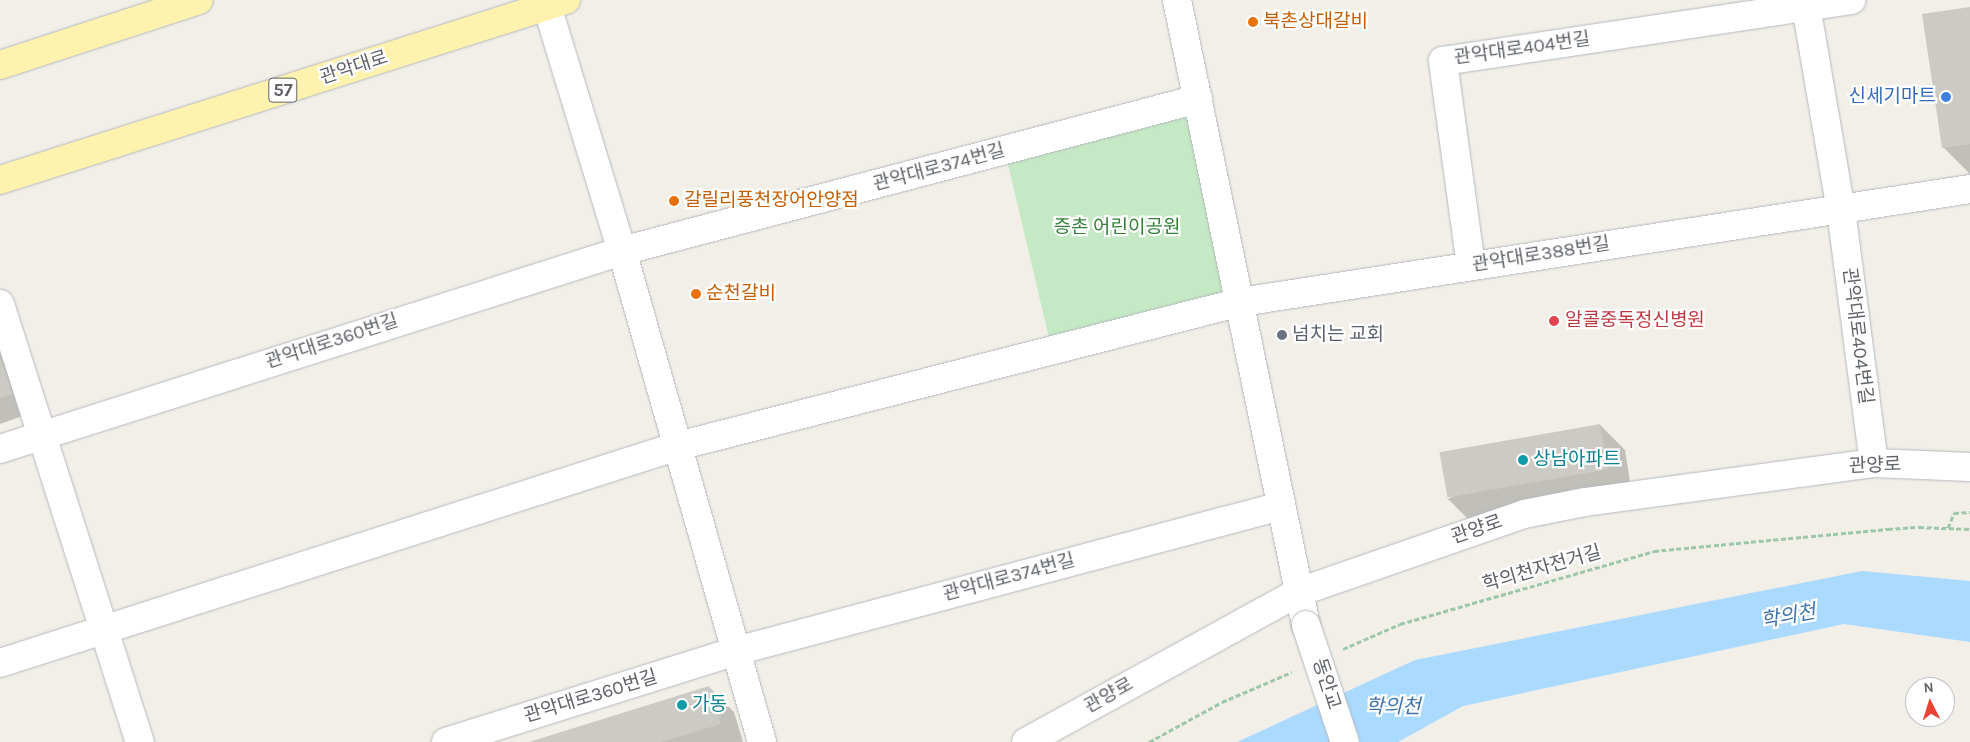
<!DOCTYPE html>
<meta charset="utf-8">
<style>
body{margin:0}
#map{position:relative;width:1970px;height:742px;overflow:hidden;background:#f1efe8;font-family:Karla,"Noto Sans KR",sans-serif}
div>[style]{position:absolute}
.green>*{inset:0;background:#c5e8c5}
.water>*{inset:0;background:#aadaff}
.shadow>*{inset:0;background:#0003}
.building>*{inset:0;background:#cccac5;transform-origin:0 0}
.path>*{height:3px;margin-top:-1.5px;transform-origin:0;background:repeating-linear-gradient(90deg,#9cc7a9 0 5px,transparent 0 7.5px)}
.roads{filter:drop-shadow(0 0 1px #b5b8bc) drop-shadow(0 0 1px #b5b8bc)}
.street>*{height:28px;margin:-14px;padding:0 14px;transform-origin:14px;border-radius:14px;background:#fff}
.secondary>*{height:28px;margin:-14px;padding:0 14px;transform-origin:14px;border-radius:14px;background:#fff}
.primary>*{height:28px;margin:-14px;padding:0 14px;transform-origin:14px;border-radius:14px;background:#fff2af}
.bridges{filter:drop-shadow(0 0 1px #b5b8bc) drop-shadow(0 0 1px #b5b8bc)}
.street-bridge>*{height:28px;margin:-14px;padding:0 14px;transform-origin:14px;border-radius:14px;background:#fff}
.dots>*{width:14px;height:14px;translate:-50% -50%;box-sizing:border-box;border:2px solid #fff;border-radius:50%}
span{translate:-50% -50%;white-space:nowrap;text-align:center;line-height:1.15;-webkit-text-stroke:4.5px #fff;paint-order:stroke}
.shield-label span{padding:1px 4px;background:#fff;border:1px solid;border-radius:4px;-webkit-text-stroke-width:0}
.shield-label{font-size:18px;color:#5f6368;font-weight:700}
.food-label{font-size:19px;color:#c56008}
.left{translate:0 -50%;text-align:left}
.street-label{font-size:19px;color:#5f6368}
.shop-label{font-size:19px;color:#366cbe}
.right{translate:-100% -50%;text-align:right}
.park-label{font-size:19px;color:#348238}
.health-label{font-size:19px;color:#be3a42}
.worship-label{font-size:19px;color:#5b616d}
.culture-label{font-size:19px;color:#0d838f}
.water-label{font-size:20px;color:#4174aa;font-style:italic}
.north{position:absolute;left:1905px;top:677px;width:50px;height:50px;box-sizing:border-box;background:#fff;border:1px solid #bfc1c3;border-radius:50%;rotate:355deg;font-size:14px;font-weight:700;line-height:20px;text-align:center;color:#5f6368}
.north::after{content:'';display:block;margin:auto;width:18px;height:22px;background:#ea4335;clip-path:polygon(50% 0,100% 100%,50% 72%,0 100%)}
</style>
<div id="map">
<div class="green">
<div style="clip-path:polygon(1181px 116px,1188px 119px,1222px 288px,1219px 297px,1050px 342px,1007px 160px)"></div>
</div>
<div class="water">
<div style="clip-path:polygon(1862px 571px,1970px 581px,1970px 642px,1844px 624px,1463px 706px,1398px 742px,1237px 742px,1415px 660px)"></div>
</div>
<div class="shadow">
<div style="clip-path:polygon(1970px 8px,1970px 174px,1943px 147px)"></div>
<div style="clip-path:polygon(0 322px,31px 413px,0 424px)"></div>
<div style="clip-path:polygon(1600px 425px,1625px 450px,1632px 494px,1473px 524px,1448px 499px)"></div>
<div style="clip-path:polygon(709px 687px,734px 712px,743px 742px,532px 742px)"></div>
</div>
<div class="building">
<div style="clip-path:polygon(1970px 7px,1970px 144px,1942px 148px,1922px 14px)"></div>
<div style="clip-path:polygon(0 357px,13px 394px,0 398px)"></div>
<div style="left:1600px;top:424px;width:46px;height:163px;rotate:80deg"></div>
<div style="clip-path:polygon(709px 686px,721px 724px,661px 742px,529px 742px)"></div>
</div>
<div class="path">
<div style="left:1948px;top:528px;width:16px;rotate:-68deg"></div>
<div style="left:1954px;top:513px;width:16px;rotate:-4deg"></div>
<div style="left:1343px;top:649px;width:62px;rotate:-23.7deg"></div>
<div style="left:1400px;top:624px;width:264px;rotate:-16deg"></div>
<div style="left:1654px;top:551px;width:235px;rotate:-5.4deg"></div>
<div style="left:1888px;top:529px;width:31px;rotate:-4deg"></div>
<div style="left:1919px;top:527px;width:51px;rotate:2.2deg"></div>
<div style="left:1149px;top:742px;width:83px;rotate:-28.7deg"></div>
<div style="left:1222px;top:702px;width:76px;rotate:-23.2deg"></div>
</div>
<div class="roads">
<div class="street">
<div style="left:1177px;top:0;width:638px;rotate:78.34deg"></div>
<div style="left:1805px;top:0;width:213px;rotate:80.3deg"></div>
<div style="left:1841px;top:210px;width:255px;rotate:82.6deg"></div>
<div style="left:547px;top:6px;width:256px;rotate:73deg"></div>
<div style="left:622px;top:251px;width:511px;rotate:74.09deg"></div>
<div style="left:1471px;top:266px;width:207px;rotate:-97.8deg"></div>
<div style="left:1443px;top:61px;width:413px;rotate:-8.5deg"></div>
<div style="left:0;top:304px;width:460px;rotate:72.3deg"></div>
<div style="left:0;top:449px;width:653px;rotate:-17.66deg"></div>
<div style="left:622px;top:251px;width:596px;rotate:-14.78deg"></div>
<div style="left:0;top:663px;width:712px;rotate:-17.75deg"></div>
<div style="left:678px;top:446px;width:581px;rotate:-14.35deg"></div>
<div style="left:1241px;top:302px;width:738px;rotate:-8.81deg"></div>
<div style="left:446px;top:742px;width:304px;rotate:-17.4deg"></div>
<div style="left:736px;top:651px;width:564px;rotate:-14.9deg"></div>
</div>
<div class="secondary">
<div style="left:1026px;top:742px;width:311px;rotate:-28.8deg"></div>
<div style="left:1299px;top:592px;width:238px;rotate:-19.1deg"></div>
<div style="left:1524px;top:514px;width:62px;rotate:-11.1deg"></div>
<div style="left:1585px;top:502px;width:292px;rotate:-7.7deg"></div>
<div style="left:1874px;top:463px;width:96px;rotate:2.4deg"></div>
</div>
<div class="primary">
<div style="left:0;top:65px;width:209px;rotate:-18.1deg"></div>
<div style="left:0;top:180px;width:594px;rotate:-17.64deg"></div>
</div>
</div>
<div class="bridges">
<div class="street-bridge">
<div style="left:1306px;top:625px;width:123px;rotate:71.6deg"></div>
</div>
</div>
<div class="dots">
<div style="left:1253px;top:22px;background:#e8710a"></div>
<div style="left:1946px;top:97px;background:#3f7fe0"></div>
<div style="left:674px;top:201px;background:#e8710a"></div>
<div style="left:696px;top:294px;background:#e8710a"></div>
<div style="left:1554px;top:321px;background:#e0444e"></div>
<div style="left:1282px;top:335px;background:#6b7280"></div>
<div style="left:1523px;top:460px;background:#0f9aa8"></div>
<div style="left:682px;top:705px;background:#0f9aa8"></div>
</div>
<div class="shield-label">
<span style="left:283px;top:90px">57</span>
</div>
<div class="food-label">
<span class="left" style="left:1263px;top:22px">북촌상대갈비</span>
<span class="left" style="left:684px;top:201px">갈릴리풍천장어안양점</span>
<span class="left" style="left:706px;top:294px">순천갈비</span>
</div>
<div class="street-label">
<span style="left:1522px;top:49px;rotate:-8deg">관악대로404번길</span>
<span style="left:354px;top:68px;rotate:-18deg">관악대로</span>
<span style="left:939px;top:168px;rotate:-15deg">관악대로374번길</span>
<span style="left:1541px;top:255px;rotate:-9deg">관악대로388번길</span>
<span style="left:1857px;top:336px;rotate:83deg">관악대로404번길</span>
<span style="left:332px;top:342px;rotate:-18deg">관악대로360번길</span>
<span style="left:1875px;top:466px;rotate:-2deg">관양로</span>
<span style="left:1477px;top:530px;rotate:-19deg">관양로</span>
<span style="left:1542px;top:569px;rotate:-16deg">학의천자전거길</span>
<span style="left:1009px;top:578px;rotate:-15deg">관악대로374번길</span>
<span style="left:1326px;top:684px;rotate:72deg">동안교</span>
<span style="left:1109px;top:696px;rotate:-29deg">관양로</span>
<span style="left:591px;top:697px;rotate:-17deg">관악대로360번길</span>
</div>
<div class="shop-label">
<span class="right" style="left:1936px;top:97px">신세기마트</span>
</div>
<div class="park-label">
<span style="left:1117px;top:228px">증촌 어린이공원</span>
</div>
<div class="health-label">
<span class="left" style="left:1565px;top:321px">알콜중독정신병원</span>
</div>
<div class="worship-label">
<span class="left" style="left:1292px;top:335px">넘치는 교회</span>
</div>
<div class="culture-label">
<span class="left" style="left:1533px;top:460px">상남아파트</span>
<span class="left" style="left:692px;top:705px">가동</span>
</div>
<div class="water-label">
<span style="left:1788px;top:616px;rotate:-10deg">학의천</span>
<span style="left:1393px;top:706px">학의천</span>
</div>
<div class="north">N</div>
</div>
